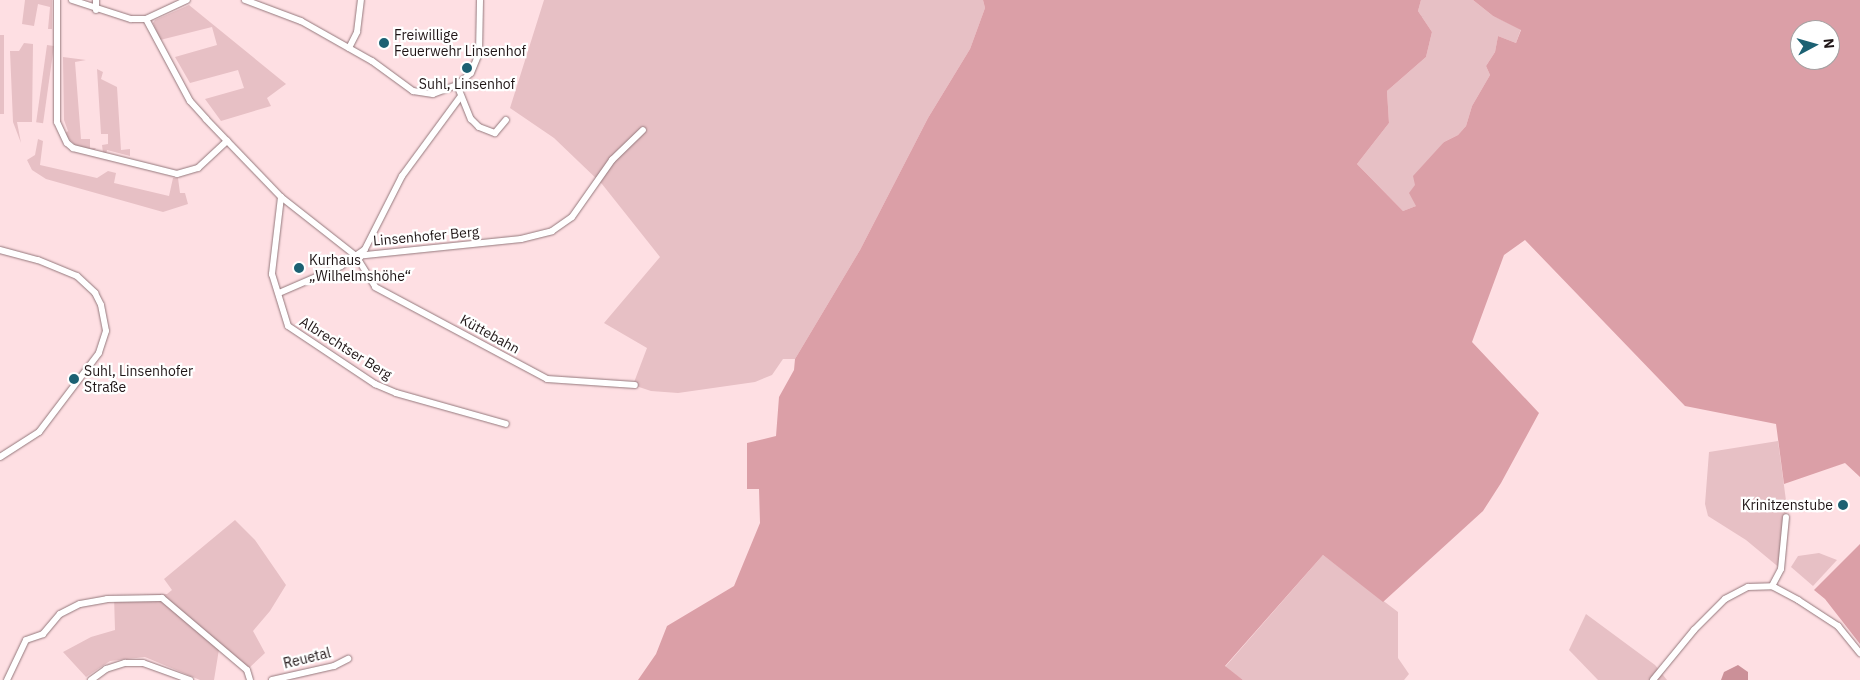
<!DOCTYPE html>
<meta charset="utf-8">
<style>
body{margin:0}
#map{position:relative;width:1860px;height:680px;overflow:hidden;background:#fedfe3;font-family:"IBM Plex Sans",sans-serif}
div>[style]{position:absolute}
.green>*{inset:0;background:#e7c0c5;transform-origin:0 0}
.forest>*{inset:0;background:#db9fa7}
.water>*{inset:0;background:#cb9098}
.roads{filter:drop-shadow(0 0 1px #94787c) drop-shadow(0 0 1px #94787c)}
.street>*{height:6px;margin:-3px;padding:0 3px;transform-origin:3px;border-radius:3px;background:#fff}
.dots>*{width:14px;height:14px;translate:-50% -50%;box-sizing:border-box;border:2px solid #fff;border-radius:50%}
span{translate:-50% -50%;white-space:nowrap;text-align:center;line-height:1.15;-webkit-text-stroke:4.5px #fff;paint-order:stroke}
.poi-label{font-size:14px;color:#1f1516}
.left{translate:0 -50%;text-align:left}
.right{translate:-100% -50%;text-align:right}
.street-label{font-size:14px;color:#1f1516}
.north{position:absolute;left:1790px;top:20px;width:50px;height:50px;box-sizing:border-box;background:#fff;border:1px solid #a5a1a2;border-radius:50%;rotate:84deg;font-size:14px;font-weight:700;line-height:20px;text-align:center;color:#1f1516}
.north::after{content:'';display:block;margin:auto;width:18px;height:22px;background:#1c6173;clip-path:polygon(50% 0,100% 100%,50% 72%,0 100%)}
</style>
<div id="map">
<div class="green">
<div style="clip-path:polygon(25px 0,52px 0,52px 29px,48px 29px,50px 7px,38px 4px,34px 26px,22px 24px)"></div>
<div style="clip-path:polygon(544px 0,983px 0,985px 8px,970px 49px,928px 118px,860px 250px,795px 359px,783px 359px,772px 375px,755px 382px,678px 393px,651px 391px,633px 385px,647px 348px,604px 323px,660px 257px,602px 184px,554px 138px,510px 108px)"></div>
<div style="clip-path:polygon(1421px 0,1473px 0,1493px 16px,1521px 29px,1516px 43px,1498px 36px,1495px 52px,1486px 66px,1490px 75px,1472px 106px,1466px 126px,1458px 135px,1444px 142px,1415px 185px,1416px 206px,1403px 211px,1357px 164px,1389px 123px,1387px 91px,1426px 57px,1432px 32px,1418px 11px)"></div>
<div style="clip-path:polygon(189px 5px,286px 84px,267px 98px,271px 106px,221px 121px,205px 99px,244px 88px,238px 70px,190px 83px,175px 57px,217px 45px,212px 27px,160px 40px,153px 23px,155px 20px)"></div>
<div style="left:0;top:35px;width:4px;height:79px"></div>
<div style="clip-path:polygon(24px 43px,33px 44px,32px 122px,17px 122px,21px 143px,13px 122px,10px 51px,19px 51px)"></div>
<div style="left:47px;top:45px;width:7px;height:78px;rotate:8deg"></div>
<div style="clip-path:polygon(63px 57px,86px 60px,75px 62px,81px 139px,90px 139px,90px 148px,96px 148px,93px 152px,78px 148px,64px 134px,68px 131px,64px 120px)"></div>
<div style="clip-path:polygon(97px 69px,103px 72px,101px 79px,117px 87px,121px 150px,130px 149px,130px 156px,107px 150px,106px 155px,103px 153px,102px 145px,108px 144px,108px 134px,101px 134px)"></div>
<div style="clip-path:polygon(38px 139px,43px 141px,40px 165px,97px 178px,108px 171px,116px 173px,114px 183px,169px 196px,173px 178px,178px 178px,180px 193px,185px 193px,188px 204px,163px 212px,46px 179px,32px 170px,27px 160px,35px 155px)"></div>
<div style="clip-path:polygon(1778px 441px,1787px 508px,1781px 569px,1746px 540px,1708px 516px,1705px 504px,1709px 452px)"></div>
<div style="clip-path:polygon(235px 520px,255px 540px,286px 585px,270px 611px,253px 631px,265px 653px,249px 668px,220px 643px,214px 680px,200px 680px,145px 657px,110px 661px,86px 677px,63px 652px,91px 637px,115px 630px,114px 596px,167px 594px,172px 590px,164px 579px)"></div>
<div style="clip-path:polygon(1819px 553px,1837px 560px,1813px 586px,1791px 567px,1798px 556px)"></div>
<div style="clip-path:polygon(1323px 555px,1398px 612px,1398px 658px,1409px 674px,1404px 680px,1243px 680px,1225px 667px)"></div>
<div style="clip-path:polygon(1586px 614px,1655px 665px,1667px 680px,1598px 680px,1569px 650px)"></div>
</div>
<div class="forest">
<div style="clip-path:polygon(evenodd,983px 0,1421px 0,1418px 11px,1432px 32px,1426px 57px,1387px 91px,1389px 123px,1357px 164px,1403px 211px,1416px 206px,1409px 193px,1415px 185px,1413px 176px,1444px 142px,1458px 135px,1466px 126px,1472px 106px,1490px 75px,1486px 66px,1495px 52px,1498px 36px,1516px 43px,1521px 30px,1493px 16px,1473px 0,1860px 0,1860px 477px,1845px 463px,1784px 484px,1776px 424px,1685px 406px,1525px 240px,1504px 255px,1472px 342px,1539px 413px,1501px 483px,1483px 511px,1383px 602px,1323px 555px,1225px 666px,1243px 680px,638px 680px,656px 654px,667px 626px,734px 586px,760px 523px,759px 489px,747px 489px,747px 443px,776px 436px,779px 397px,794px 370px,795px 359px,860px 250px,928px 118px,970px 49px,985px 8px,983px 0,1800px 30px,1830px 30px,1830px 60px,1800px 60px,1800px 30px)"></div>
<div style="clip-path:polygon(1860px 544px,1860px 644px,1825px 599px,1814px 590px)"></div>
</div>
<div class="water">
<div style="clip-path:polygon(1738px 665px,1748px 672px,1748px 680px,1721px 680px,1724px 672px)"></div>
</div>
<div class="roads">
<div class="street">
<div style="left:57px;top:0;width:122px;rotate:90deg"></div>
<div style="left:57px;top:122px;width:23px;rotate:65deg"></div>
<div style="left:67px;top:143px;width:8px;rotate:40deg"></div>
<div style="left:73px;top:148px;width:107px;rotate:14deg"></div>
<div style="left:177px;top:174px;width:22px;rotate:-16deg"></div>
<div style="left:198px;top:168px;width:40px;rotate:-43deg"></div>
<div style="left:72px;top:0;width:62px;rotate:17.9deg"></div>
<div style="left:131px;top:19px;width:15px"></div>
<div style="left:146px;top:19px;width:45px;rotate:-24.9deg"></div>
<div style="left:96px;top:0;width:10px;rotate:90deg"></div>
<div style="left:245px;top:0;width:60px;rotate:20.6deg"></div>
<div style="left:301px;top:21px;width:81px;rotate:29.4deg"></div>
<div style="left:372px;top:61px;width:51px;rotate:36.2deg"></div>
<div style="left:413px;top:91px;width:20px;rotate:9deg"></div>
<div style="left:433px;top:94px;width:26px;rotate:-21deg"></div>
<div style="left:457px;top:85px;width:18px;rotate:-41deg"></div>
<div style="left:471px;top:73px;width:22px;rotate:-68deg"></div>
<div style="left:479px;top:53px;width:53px;rotate:-88.9deg"></div>
<div style="left:146px;top:19px;width:93px;rotate:61.8deg"></div>
<div style="left:190px;top:101px;width:24px;rotate:48deg"></div>
<div style="left:206px;top:119px;width:108px;rotate:46.1deg"></div>
<div style="left:281px;top:197px;width:95px;rotate:38.2deg"></div>
<div style="left:356px;top:256px;width:36px;rotate:58deg"></div>
<div style="left:375px;top:287px;width:195px;rotate:28.1deg"></div>
<div style="left:547px;top:379px;width:88px;rotate:3.9deg"></div>
<div style="left:349px;top:48px;width:18px;rotate:-63deg"></div>
<div style="left:357px;top:32px;width:32px;rotate:-83deg"></div>
<div style="left:457px;top:85px;width:37px;rotate:68deg"></div>
<div style="left:471px;top:119px;width:11px;rotate:45deg"></div>
<div style="left:479px;top:127px;width:17px;rotate:21deg"></div>
<div style="left:495px;top:133px;width:17px;rotate:-50deg"></div>
<div style="left:281px;top:197px;width:78px;rotate:96.7deg"></div>
<div style="left:272px;top:274px;width:54px;rotate:72.9deg"></div>
<div style="left:288px;top:326px;width:105px;rotate:33.7deg"></div>
<div style="left:375px;top:384px;width:23px;rotate:23deg"></div>
<div style="left:396px;top:393px;width:114px;rotate:15.7deg"></div>
<div style="left:0;top:250px;width:39px;rotate:15deg"></div>
<div style="left:38px;top:260px;width:42px;rotate:22.3deg"></div>
<div style="left:77px;top:276px;width:25px;rotate:43deg"></div>
<div style="left:95px;top:293px;width:13px;rotate:63deg"></div>
<div style="left:101px;top:305px;width:26px;rotate:79deg"></div>
<div style="left:106px;top:331px;width:23px;rotate:108deg"></div>
<div style="left:99px;top:353px;width:99px;rotate:127.2deg"></div>
<div style="left:39px;top:432px;width:46px;rotate:147.3deg"></div>
<div style="left:356px;top:256px;width:166px;rotate:-5.9deg"></div>
<div style="left:521px;top:239px;width:32px;rotate:-14deg"></div>
<div style="left:552px;top:231px;width:24px;rotate:-35deg"></div>
<div style="left:572px;top:217px;width:70px;rotate:-54.9deg"></div>
<div style="left:612px;top:160px;width:43px;rotate:-44.1deg"></div>
<div style="left:279px;top:293px;width:68px;rotate:-23.5deg"></div>
<div style="left:341px;top:266px;width:29px;rotate:-35deg"></div>
<div style="left:365px;top:249px;width:82px;rotate:-63.1deg"></div>
<div style="left:402px;top:176px;width:99px;rotate:-53.6deg"></div>
<div style="left:1772px;top:586px;width:19px;rotate:-62deg"></div>
<div style="left:1781px;top:569px;width:52px;rotate:-84.5deg"></div>
<div style="left:7px;top:680px;width:44px;rotate:-64.6deg"></div>
<div style="left:26px;top:640px;width:18px;rotate:-19deg"></div>
<div style="left:43px;top:634px;width:26px;rotate:-50deg"></div>
<div style="left:60px;top:614px;width:22px;rotate:-27deg"></div>
<div style="left:80px;top:604px;width:27px;rotate:-10deg"></div>
<div style="left:107px;top:599px;width:55px;rotate:-1deg"></div>
<div style="left:162px;top:598px;width:111px;rotate:40.3deg"></div>
<div style="left:247px;top:670px;width:10px;rotate:73deg"></div>
<div style="left:91px;top:680px;width:19px;rotate:-36deg"></div>
<div style="left:106px;top:669px;width:20px;rotate:-18deg"></div>
<div style="left:125px;top:663px;width:18px"></div>
<div style="left:143px;top:663px;width:50px;rotate:19.9deg"></div>
<div style="left:272px;top:680px;width:64px;rotate:-12.7deg"></div>
<div style="left:334px;top:666px;width:16px;rotate:-27deg"></div>
<div style="left:1653px;top:680px;width:65px;rotate:-50.6deg"></div>
<div style="left:1694px;top:630px;width:44px;rotate:-45deg"></div>
<div style="left:1725px;top:599px;width:26px;rotate:-28deg"></div>
<div style="left:1748px;top:587px;width:24px;rotate:-2deg"></div>
<div style="left:1772px;top:586px;width:30px;rotate:28deg"></div>
<div style="left:1798px;top:600px;width:48px;rotate:33deg"></div>
<div style="left:1838px;top:626px;width:35px;rotate:51deg"></div>
</div>
</div>
<div class="dots">
<div style="left:384px;top:43px;background:#1c6173"></div>
<div style="left:467px;top:68px;background:#1c6173"></div>
<div style="left:299px;top:268px;background:#1c6173"></div>
<div style="left:74px;top:379px;background:#1c6173"></div>
<div style="left:1843px;top:505px;background:#1c6173"></div>
</div>
<div class="poi-label">
<span class="left" style="left:394px;top:43px">Freiwillige<br>Feuerwehr Linsenhof</span>
<span style="left:467px;top:84px">Suhl, Linsenhof</span>
<span class="left" style="left:309px;top:268px">Kurhaus<br>„Wilhelmshöhe“</span>
<span class="left" style="left:84px;top:379px">Suhl, Linsenhofer<br>Straße</span>
<span class="right" style="left:1833px;top:505px">Krinitzenstube</span>
</div>
<div class="street-label">
<span style="left:426px;top:236px;rotate:-5deg">Linsenhofer Berg</span>
<span style="left:490px;top:334px;rotate:29deg">Küttebahn</span>
<span style="left:346px;top:348px;rotate:32deg">Albrechtser Berg</span>
<span style="left:307px;top:658px;rotate:-14deg">Reuetal</span>
</div>
<div class="north">N</div>
</div>
